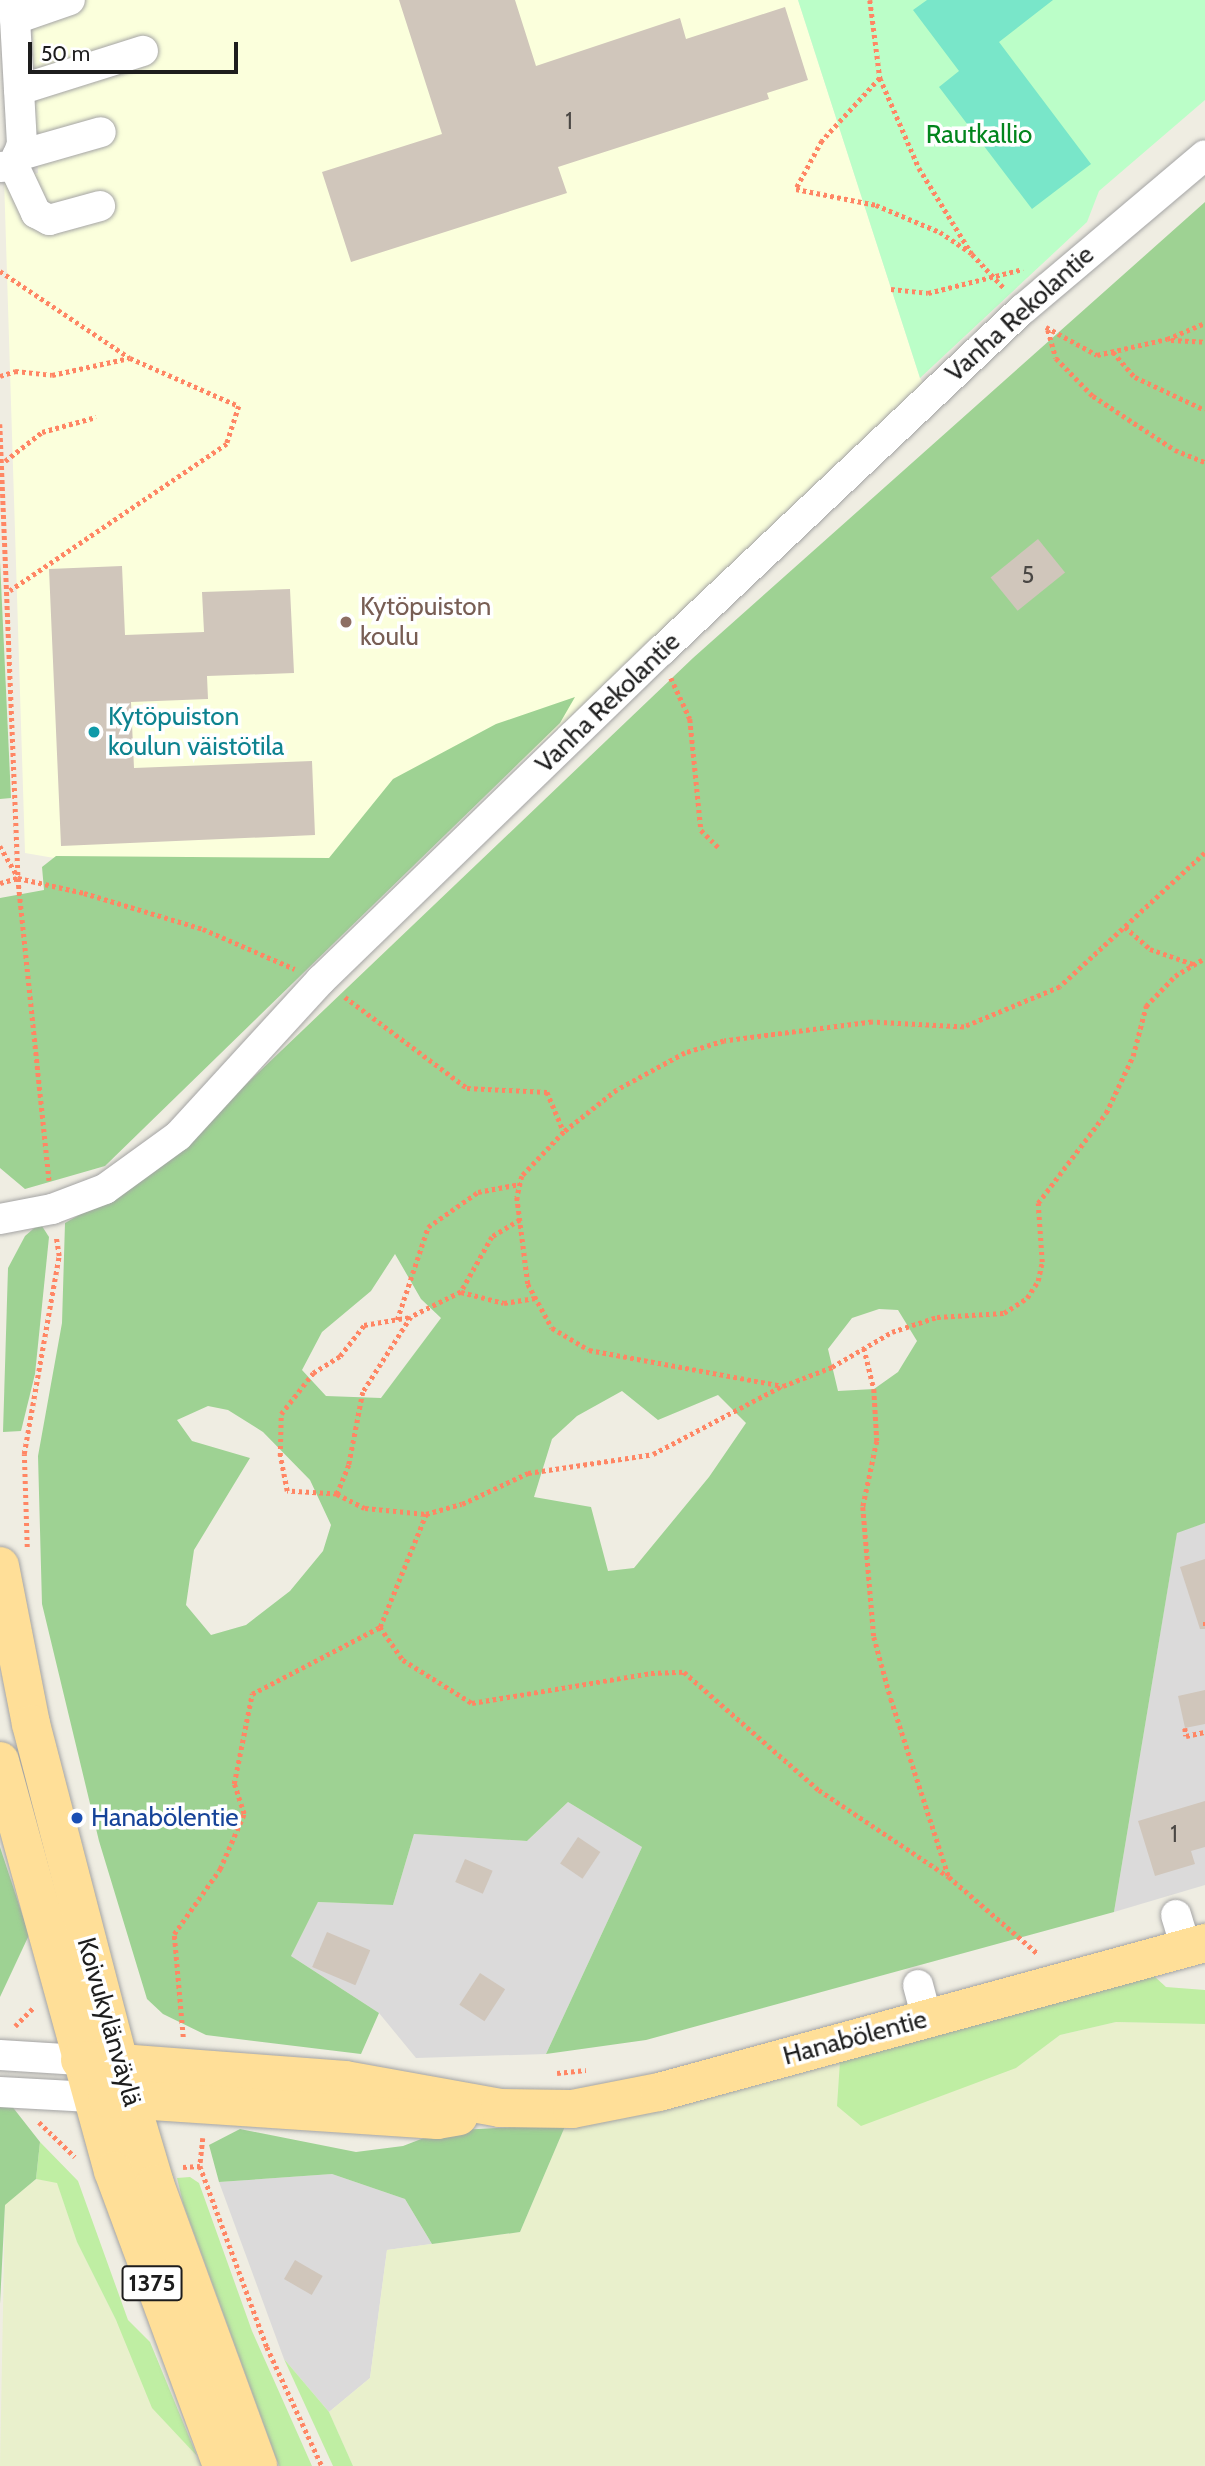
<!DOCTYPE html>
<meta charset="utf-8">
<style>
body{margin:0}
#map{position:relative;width:1205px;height:2466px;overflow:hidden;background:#efede2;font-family:Cabin,sans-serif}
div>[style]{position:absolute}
.residential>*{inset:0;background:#dbdada}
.education>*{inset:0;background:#fbffdc}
.farmland>*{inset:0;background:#e9f0cc}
.grass>*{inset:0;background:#bfeea3}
.forest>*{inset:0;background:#9ed293}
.park>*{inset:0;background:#bbfec8}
.pitch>*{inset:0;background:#79e6c9}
.building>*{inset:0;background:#d0c6bb;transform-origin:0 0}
.path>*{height:4.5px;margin-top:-2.25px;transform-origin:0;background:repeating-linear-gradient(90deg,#ff8664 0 3.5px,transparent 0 7px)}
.roads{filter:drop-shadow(0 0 2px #a4a4a4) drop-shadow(0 0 2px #a4a4a4)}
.minor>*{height:30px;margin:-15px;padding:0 15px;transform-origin:15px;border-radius:15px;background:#fff}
.major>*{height:38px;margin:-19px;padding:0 19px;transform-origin:19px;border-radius:19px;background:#ffdf98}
.dots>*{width:19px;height:19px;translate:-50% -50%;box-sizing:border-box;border:4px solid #fff;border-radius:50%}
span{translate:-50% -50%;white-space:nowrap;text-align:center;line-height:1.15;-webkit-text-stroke:7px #fff;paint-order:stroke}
.number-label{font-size:23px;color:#4a4744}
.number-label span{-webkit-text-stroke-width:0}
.shield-label span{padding:2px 5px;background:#fff;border:2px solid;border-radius:5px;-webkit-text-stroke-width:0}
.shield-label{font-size:24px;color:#1d1d1d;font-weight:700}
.park-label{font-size:26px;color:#02851d}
.street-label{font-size:26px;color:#1d1d1d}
.education-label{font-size:26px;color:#785e54}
.left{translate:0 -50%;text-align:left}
.culture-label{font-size:26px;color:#0d838f}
.transit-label{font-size:26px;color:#164399}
.scale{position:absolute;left:28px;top:42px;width:210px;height:32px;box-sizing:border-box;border:4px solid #1d1d1d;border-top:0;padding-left:9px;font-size:21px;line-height:24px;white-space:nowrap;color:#1d1d1d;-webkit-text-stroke:5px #fff;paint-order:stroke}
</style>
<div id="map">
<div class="residential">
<div style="clip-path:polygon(1205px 1523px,1205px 1885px,1114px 1912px,1177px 1532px)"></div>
<div style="clip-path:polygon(568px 1802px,642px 1847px,546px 2054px,416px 2058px,379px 2013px,291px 1956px,318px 1902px,393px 1905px,414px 1834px,527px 1841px)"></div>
<div style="clip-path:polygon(332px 2174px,405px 2199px,432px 2244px,387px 2250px,370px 2378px,329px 2412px,284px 2359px,219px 2182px)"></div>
</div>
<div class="education">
<div style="clip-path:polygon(31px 0,798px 0,920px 378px,928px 391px,358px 910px,25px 853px,4px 178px,38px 173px)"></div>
</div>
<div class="farmland">
<div style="clip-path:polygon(1116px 2022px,1205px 2024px,1205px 2466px,353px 2466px,329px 2412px,370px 2378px,387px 2250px,520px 2232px,566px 2124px,840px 2061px,1016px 2068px,1060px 2035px)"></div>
<div style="clip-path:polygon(36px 2179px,57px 2182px,77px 2242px,116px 2320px,202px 2466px,0 2466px,5px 2204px)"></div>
</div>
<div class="grass">
<div style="clip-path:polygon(1154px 1976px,1166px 1987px,1205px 1990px,1205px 2024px,1116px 2022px,1060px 2035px,1016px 2068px,861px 2126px,837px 2106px,840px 2061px)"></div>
<div style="clip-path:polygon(40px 2142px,78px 2181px,128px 2320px,150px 2342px,197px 2456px,152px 2408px,116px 2320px,77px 2242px,57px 2183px,36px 2179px)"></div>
<div style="clip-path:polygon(190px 2177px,199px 2183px,252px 2331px,312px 2466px,279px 2466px,183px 2203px,177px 2178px)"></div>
<div style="clip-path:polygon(284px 2359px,329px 2412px,353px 2466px,333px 2466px)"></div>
</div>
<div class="forest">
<div style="clip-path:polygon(evenodd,1205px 202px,1205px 1523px,1177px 1533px,1114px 1912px,646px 2040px,546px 2054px,642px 1847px,568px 1802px,527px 1841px,414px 1834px,393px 1905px,318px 1902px,291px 1956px,379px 2013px,361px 2054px,206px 2035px,163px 2014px,147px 1999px,99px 1841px,42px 1604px,38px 1456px,62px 1323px,65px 1223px,153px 1173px,693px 658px,1205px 202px,395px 1254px,421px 1299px,441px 1318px,381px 1398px,326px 1396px,302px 1370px,322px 1332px,371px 1291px,395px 1254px,1205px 202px,879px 1309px,898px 1310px,917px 1341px,898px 1372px,874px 1389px,838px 1391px,828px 1349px,852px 1318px,879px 1309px,1205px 202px,622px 1391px,658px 1420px,718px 1395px,746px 1423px,709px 1477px,634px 1568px,608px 1571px,591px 1507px,534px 1497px,552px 1439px,577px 1416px,622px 1391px,1205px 202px,208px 1406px,228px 1410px,263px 1432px,310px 1480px,331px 1525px,323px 1551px,290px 1591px,246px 1625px,211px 1635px,186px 1605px,194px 1550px,250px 1458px,192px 1441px,177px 1420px,208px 1406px)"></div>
<div style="clip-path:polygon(0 561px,11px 798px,0 799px)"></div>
<div style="clip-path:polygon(575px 697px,560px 723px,105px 1166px,25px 1189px,0 1168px,0 898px,44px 890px,42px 867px,56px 856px,329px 858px,393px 779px,496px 724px)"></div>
<div style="clip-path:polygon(40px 1223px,49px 1237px,35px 1374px,21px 1431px,3px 1432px,8px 1268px,25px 1236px)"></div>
<div style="clip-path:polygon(0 1847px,29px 1935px,0 1997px)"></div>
<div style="clip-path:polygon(0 2105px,11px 2105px,40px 2142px,36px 2179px,5px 2205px,0 2304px)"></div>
<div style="clip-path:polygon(566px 2124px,520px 2232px,432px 2244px,405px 2199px,332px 2174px,219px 2182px,209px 2145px,240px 2129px,356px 2152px,403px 2146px,442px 2131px)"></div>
</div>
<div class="park">
<div style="clip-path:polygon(798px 0,1205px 0,1205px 100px,1099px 191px,1087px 222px,920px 378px)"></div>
</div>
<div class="pitch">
<div style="clip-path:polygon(927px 0,1053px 0,999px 42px,1091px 164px,1032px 209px,939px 87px,959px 71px,913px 10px)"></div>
</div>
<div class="building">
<div style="clip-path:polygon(399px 0,515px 0,536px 66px,680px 18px,686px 39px,785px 7px,808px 80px,767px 93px,769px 99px,558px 167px,567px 193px,351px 262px,322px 172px,442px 134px)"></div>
<div style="left:1038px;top:539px;width:43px;height:61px;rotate:51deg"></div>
<div style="clip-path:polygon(122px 566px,125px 635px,204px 632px,202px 592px,290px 589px,294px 673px,207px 676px,208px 699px,131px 702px,134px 768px,312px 761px,315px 835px,61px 846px,49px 569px)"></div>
<div style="clip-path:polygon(1205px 1559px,1205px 1629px,1200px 1629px,1180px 1567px)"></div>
<div style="clip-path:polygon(1205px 1690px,1205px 1724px,1185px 1728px,1178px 1696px)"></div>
<div style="clip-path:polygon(1205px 1801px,1205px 1847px,1191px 1851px,1195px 1864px,1155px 1876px,1138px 1821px)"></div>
<div style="left:578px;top:1837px;width:27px;height:32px;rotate:34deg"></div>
<div style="left:465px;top:1859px;width:30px;height:25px;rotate:23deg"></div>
<div style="left:327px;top:1932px;width:47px;height:38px;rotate:23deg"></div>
<div style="left:480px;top:1973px;width:30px;height:38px;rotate:33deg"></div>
<div style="left:295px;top:2260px;width:32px;height:22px;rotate:30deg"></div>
</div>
<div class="path">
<div style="left:870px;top:0;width:79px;rotate:82.7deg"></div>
<div style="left:880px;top:78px;width:98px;rotate:66.6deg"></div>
<div style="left:919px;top:168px;width:101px;rotate:58.4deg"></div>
<div style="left:972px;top:254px;width:47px;rotate:46.7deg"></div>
<div style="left:880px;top:78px;width:86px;rotate:132.6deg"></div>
<div style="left:822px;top:141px;width:55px;rotate:118.4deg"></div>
<div style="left:796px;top:189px;width:82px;rotate:11.3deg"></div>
<div style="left:876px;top:205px;width:69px;rotate:22.9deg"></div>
<div style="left:940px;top:232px;width:37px;rotate:34deg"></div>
<div style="left:0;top:271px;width:156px;rotate:33.8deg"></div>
<div style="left:130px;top:358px;width:119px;rotate:23.8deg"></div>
<div style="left:239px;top:406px;width:40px;rotate:108deg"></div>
<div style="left:227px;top:444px;width:262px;rotate:145.9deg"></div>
<div style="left:891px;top:289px;width:37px;rotate:6deg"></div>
<div style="left:928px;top:293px;width:98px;rotate:-14.2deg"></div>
<div style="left:1046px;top:327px;width:58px;rotate:28.8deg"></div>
<div style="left:1097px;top:355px;width:72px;rotate:-12.9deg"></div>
<div style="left:1167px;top:339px;width:41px;rotate:-22.8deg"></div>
<div style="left:1048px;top:330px;width:29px;rotate:74deg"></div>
<div style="left:1056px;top:358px;width:53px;rotate:45.8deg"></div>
<div style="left:1093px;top:396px;width:98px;rotate:33.4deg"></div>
<div style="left:1175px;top:450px;width:32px;rotate:22deg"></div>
<div style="left:1171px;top:340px;width:34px;rotate:3deg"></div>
<div style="left:1113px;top:352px;width:33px;rotate:49deg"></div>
<div style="left:1135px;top:377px;width:77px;rotate:25.2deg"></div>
<div style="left:0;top:376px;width:16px;rotate:-18deg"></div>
<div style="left:15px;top:371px;width:37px;rotate:6deg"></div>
<div style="left:52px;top:375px;width:79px;rotate:-12.4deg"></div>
<div style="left:0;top:424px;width:454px;rotate:87.7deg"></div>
<div style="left:18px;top:878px;width:304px;rotate:84.1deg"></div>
<div style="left:5px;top:461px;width:47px;rotate:-38.1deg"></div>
<div style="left:42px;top:432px;width:56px;rotate:-15.5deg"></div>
<div style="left:671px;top:678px;width:45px;rotate:65.1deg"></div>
<div style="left:690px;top:719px;width:112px;rotate:84.3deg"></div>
<div style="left:701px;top:830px;width:25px;rotate:45deg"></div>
<div style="left:0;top:846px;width:36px;rotate:60deg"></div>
<div style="left:1205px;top:853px;width:197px;rotate:137.3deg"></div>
<div style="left:1060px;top:987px;width:104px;rotate:157.4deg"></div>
<div style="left:964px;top:1027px;width:92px;rotate:-176.9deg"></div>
<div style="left:872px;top:1022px;width:149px;rotate:172.7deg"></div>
<div style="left:724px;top:1041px;width:41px;rotate:162.9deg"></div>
<div style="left:685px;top:1053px;width:77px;rotate:151.4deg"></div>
<div style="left:617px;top:1090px;width:68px;rotate:141.6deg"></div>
<div style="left:564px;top:1132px;width:61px;rotate:133.7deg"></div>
<div style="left:522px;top:1176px;width:22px;rotate:103deg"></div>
<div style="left:517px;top:1197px;width:88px;rotate:82.8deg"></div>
<div style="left:528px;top:1284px;width:50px;rotate:61.4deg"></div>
<div style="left:552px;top:1328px;width:43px;rotate:30.7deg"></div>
<div style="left:589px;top:1350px;width:197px;rotate:10.5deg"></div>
<div style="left:783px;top:1386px;width:53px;rotate:-21.2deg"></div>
<div style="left:832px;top:1367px;width:69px;rotate:-30.3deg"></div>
<div style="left:892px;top:1332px;width:47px;rotate:-18.4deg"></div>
<div style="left:937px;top:1317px;width:67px;rotate:-3.4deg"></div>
<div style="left:1004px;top:1313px;width:27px;rotate:-33deg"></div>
<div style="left:1027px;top:1298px;width:20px;rotate:-57deg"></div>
<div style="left:1038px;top:1281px;width:19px;rotate:-78deg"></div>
<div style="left:1042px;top:1262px;width:59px;rotate:-93.9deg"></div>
<div style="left:1038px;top:1203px;width:113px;rotate:-52.9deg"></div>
<div style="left:1106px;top:1113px;width:63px;rotate:-64.7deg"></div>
<div style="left:1133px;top:1056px;width:52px;rotate:-75.4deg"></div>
<div style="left:1146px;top:1006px;width:42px;rotate:-46deg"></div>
<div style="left:1175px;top:976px;width:35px;rotate:-31deg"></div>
<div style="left:0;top:883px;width:19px;rotate:-16deg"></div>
<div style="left:18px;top:878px;width:68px;rotate:12.8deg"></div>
<div style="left:84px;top:893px;width:124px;rotate:16.8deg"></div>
<div style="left:203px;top:929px;width:100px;rotate:23.5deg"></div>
<div style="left:1125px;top:927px;width:33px;rotate:41deg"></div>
<div style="left:1150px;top:949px;width:49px;rotate:19.2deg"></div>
<div style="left:345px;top:997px;width:152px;rotate:36.7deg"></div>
<div style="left:467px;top:1088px;width:80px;rotate:2.9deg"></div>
<div style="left:547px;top:1092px;width:43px;rotate:67deg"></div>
<div style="left:520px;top:1220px;width:33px;rotate:149deg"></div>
<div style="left:492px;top:1237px;width:63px;rotate:119.4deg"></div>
<div style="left:461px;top:1292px;width:56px;rotate:153.4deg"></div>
<div style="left:411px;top:1317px;width:89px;rotate:122.6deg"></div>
<div style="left:363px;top:1392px;width:74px;rotate:100.9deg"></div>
<div style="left:349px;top:1465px;width:31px;rotate:112deg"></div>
<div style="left:337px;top:1494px;width:31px;rotate:27deg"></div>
<div style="left:365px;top:1508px;width:61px;rotate:5.6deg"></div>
<div style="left:426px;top:1514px;width:37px;rotate:-16deg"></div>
<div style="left:462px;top:1504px;width:73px;rotate:-25.2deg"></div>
<div style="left:528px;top:1473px;width:126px;rotate:-8.6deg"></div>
<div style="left:653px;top:1454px;width:146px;rotate:-27.8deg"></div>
<div style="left:461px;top:1292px;width:44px;rotate:14.3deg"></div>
<div style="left:504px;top:1303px;width:32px;rotate:-9deg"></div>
<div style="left:397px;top:1320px;width:98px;rotate:-71.6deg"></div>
<div style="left:428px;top:1227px;width:61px;rotate:-35deg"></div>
<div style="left:478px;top:1192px;width:43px;rotate:-10.8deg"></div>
<div style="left:864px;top:1348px;width:42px;rotate:76.3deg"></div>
<div style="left:874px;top:1389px;width:52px;rotate:86.7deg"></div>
<div style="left:877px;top:1441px;width:67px;rotate:102deg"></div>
<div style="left:863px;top:1507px;width:130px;rotate:85.2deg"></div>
<div style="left:874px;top:1637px;width:64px;rotate:74.7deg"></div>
<div style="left:891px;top:1699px;width:187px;rotate:72deg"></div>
<div style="left:949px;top:1877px;width:116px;rotate:40.8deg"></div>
<div style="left:337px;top:1494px;width:50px;rotate:-176.6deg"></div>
<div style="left:287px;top:1491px;width:36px;rotate:-101deg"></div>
<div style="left:280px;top:1456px;width:42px;rotate:-88.6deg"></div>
<div style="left:281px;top:1414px;width:52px;rotate:-52deg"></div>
<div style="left:313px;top:1373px;width:32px;rotate:-32deg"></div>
<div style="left:340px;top:1356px;width:39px;rotate:-52deg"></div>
<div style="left:364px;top:1325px;width:48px;rotate:-9.7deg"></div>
<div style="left:27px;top:1547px;width:93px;rotate:-91.8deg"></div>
<div style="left:24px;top:1454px;width:201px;rotate:-80deg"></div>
<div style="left:59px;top:1256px;width:19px;rotate:-99deg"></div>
<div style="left:1203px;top:1624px;width:2px"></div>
<div style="left:380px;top:1627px;width:40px;rotate:55.1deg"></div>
<div style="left:403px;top:1660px;width:81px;rotate:31.9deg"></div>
<div style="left:472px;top:1703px;width:181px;rotate:-9.5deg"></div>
<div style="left:651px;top:1673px;width:33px;rotate:-2deg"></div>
<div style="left:684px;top:1672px;width:179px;rotate:41.2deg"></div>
<div style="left:819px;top:1790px;width:156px;rotate:33.8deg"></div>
<div style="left:1185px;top:1728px;width:8px;rotate:83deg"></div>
<div style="left:1186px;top:1736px;width:19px;rotate:-12deg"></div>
<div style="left:15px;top:2026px;width:25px;rotate:-45deg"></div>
<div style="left:183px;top:2037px;width:103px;rotate:-95deg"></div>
<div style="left:174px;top:1934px;width:80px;rotate:-54.7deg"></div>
<div style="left:220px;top:1869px;width:60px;rotate:-66.4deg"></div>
<div style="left:244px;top:1814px;width:32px;rotate:-108deg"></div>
<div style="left:234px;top:1784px;width:92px;rotate:-78.7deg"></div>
<div style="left:252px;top:1694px;width:144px;rotate:-27.6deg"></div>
<div style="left:380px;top:1627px;width:122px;rotate:-67.8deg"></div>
<div style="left:557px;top:2073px;width:29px;rotate:-6deg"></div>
<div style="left:39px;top:2122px;width:50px;rotate:44.2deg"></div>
<div style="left:203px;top:2138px;width:28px;rotate:96deg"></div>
<div style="left:200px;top:2166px;width:193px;rotate:69.7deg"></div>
<div style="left:267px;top:2347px;width:131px;rotate:65.2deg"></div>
<div style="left:183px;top:2167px;width:17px;rotate:-3deg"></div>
</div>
<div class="roads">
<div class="minor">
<div style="left:15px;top:19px;width:58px;rotate:-19.1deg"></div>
<div style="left:19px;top:90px;width:130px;rotate:-17.5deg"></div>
<div style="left:17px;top:156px;width:87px;rotate:-15.9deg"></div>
<div style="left:14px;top:166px;width:52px;rotate:64.9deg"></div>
<div style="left:36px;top:213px;width:15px;rotate:28deg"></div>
<div style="left:49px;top:220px;width:53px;rotate:-15.4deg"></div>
<div style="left:0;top:167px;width:14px;rotate:-4deg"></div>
<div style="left:14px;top:166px;width:23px;rotate:-70deg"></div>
<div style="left:22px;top:144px;width:144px;rotate:-93.2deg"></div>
<div style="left:0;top:1219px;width:53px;rotate:-10.9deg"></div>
<div style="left:52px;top:1209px;width:57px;rotate:-20.7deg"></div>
<div style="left:105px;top:1189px;width:90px;rotate:-36deg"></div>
<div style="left:178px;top:1136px;width:212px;rotate:-47.5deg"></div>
<div style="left:321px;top:980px;width:473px;rotate:-44.1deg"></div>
<div style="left:661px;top:651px;width:498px;rotate:-43.4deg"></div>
<div style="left:1023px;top:309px;width:238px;rotate:-40.2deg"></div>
<div style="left:1176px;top:1915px;width:34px;rotate:73deg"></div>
<div style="left:918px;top:1985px;width:34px;rotate:75deg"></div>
<div style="left:0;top:2055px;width:80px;rotate:3.6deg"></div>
<div style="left:0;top:2092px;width:91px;rotate:3.1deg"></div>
</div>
<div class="major">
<div style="left:0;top:1566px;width:161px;rotate:78.9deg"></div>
<div style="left:31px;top:1724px;width:350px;rotate:75.4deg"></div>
<div style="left:119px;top:2063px;width:126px;rotate:73.4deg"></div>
<div style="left:155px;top:2184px;width:300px;rotate:69.9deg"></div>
<div style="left:0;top:1761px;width:425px;rotate:74.6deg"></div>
<div style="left:113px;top:2171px;width:314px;rotate:69.7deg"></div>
<div style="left:80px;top:2060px;width:266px;rotate:4.3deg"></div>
<div style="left:345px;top:2080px;width:158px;rotate:10.2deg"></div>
<div style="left:500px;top:2108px;width:72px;rotate:0.8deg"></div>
<div style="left:572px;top:2109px;width:89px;rotate:-11.1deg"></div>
<div style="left:659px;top:2092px;width:566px;rotate:-15.26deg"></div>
<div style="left:107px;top:2098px;width:331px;rotate:3.8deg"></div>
<div style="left:437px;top:2120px;width:22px;rotate:-10deg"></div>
</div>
</div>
<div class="dots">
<div style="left:346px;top:622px;background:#8d6e63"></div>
<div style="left:94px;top:732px;background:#0f9aa8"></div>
<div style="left:77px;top:1818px;background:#1a4fb4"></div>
</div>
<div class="number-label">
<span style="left:569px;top:121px">1</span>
<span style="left:1028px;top:575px">5</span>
<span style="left:1174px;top:1834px">1</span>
</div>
<div class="shield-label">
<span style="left:152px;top:2283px">1375</span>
</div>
<div class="park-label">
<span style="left:979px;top:135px">Rautkallio</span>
</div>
<div class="street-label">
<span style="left:1020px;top:314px;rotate:-42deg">Vanha Rekolantie</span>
<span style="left:608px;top:703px;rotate:-44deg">Vanha Rekolantie</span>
<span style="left:109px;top:2022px;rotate:74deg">Koivukylänväylä</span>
<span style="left:855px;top:2038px;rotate:-15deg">Hanabölentie</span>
</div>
<div class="education-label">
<span class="left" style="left:360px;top:622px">Kytöpuiston<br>koulu</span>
</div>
<div class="culture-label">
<span class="left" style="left:108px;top:732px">Kytöpuiston<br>koulun väistötila</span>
</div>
<div class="transit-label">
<span class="left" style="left:91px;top:1818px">Hanabölentie</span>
</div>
<div class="scale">50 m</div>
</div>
